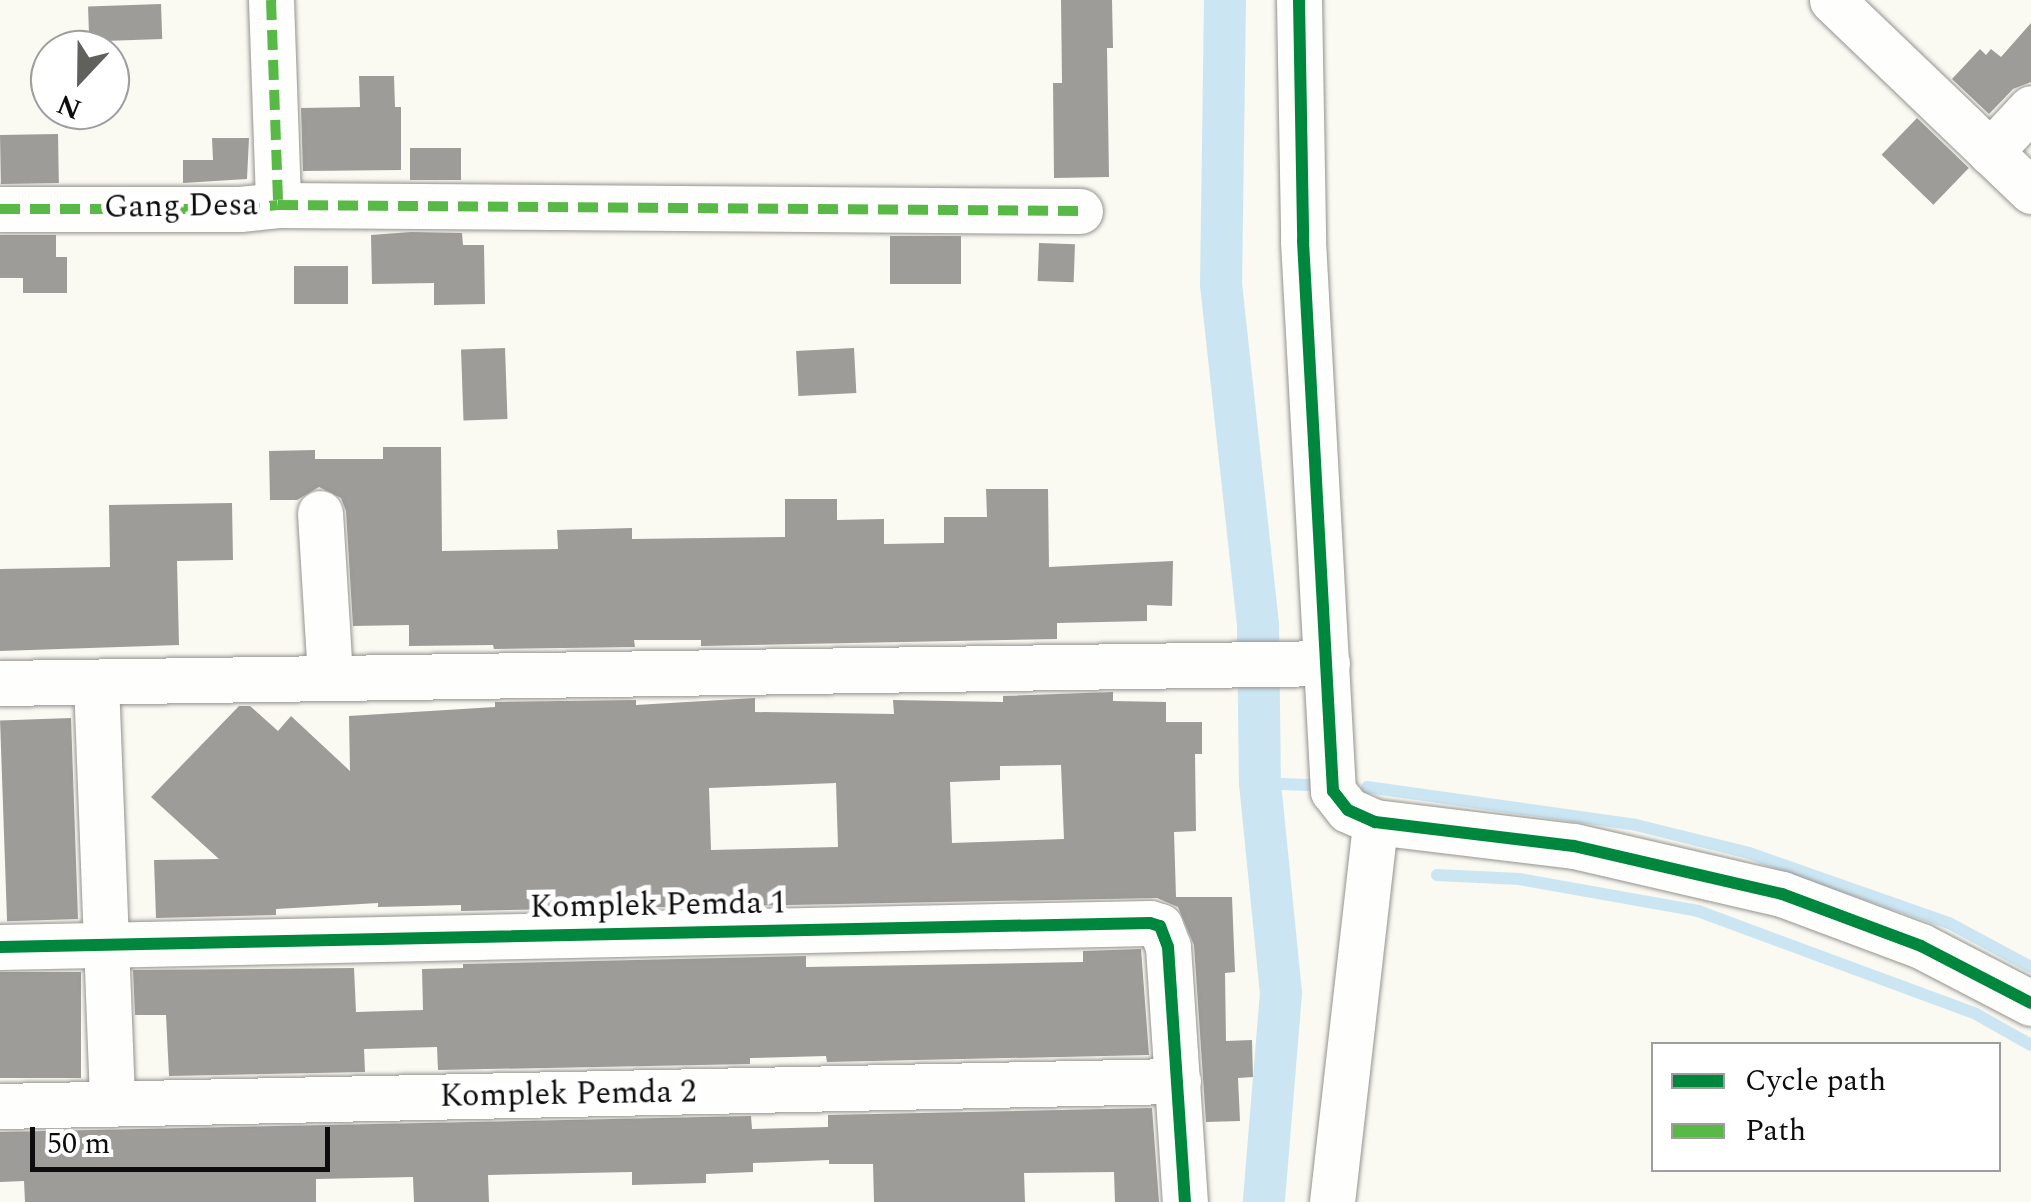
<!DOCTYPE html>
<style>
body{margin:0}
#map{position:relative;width:2031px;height:1202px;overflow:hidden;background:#faf9f2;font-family:Spectral,serif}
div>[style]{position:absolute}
.stream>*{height:12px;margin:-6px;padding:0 6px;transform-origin:6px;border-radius:6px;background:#cbe5f2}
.canal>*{height:42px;margin:-21px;padding:0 21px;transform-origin:21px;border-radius:21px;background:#cbe5f2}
.building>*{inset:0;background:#9d9c98;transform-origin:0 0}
.roads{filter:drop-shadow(0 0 2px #949390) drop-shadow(0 0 2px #949390)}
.street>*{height:45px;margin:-22.5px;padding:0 22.5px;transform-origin:22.5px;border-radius:22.5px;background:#fefefd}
.quiet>*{height:10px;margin-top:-5px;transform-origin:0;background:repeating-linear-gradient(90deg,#58b947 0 20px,transparent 0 30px)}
.cycleway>*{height:12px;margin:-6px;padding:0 6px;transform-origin:6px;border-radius:6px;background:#00873e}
span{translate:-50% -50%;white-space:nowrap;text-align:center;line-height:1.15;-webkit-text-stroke:10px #fff;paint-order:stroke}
.street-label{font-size:32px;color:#0d0d0d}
.legend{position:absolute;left:1651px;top:1042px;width:350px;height:130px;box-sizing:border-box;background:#fff;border:2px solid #9e9e9e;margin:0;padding:12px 18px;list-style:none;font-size:30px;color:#0d0d0d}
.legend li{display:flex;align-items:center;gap:20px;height:50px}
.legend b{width:50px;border:2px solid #9e9e9e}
.north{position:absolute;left:30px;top:30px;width:100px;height:100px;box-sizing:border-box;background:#fff;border:2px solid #9e9e9e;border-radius:50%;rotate:202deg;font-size:28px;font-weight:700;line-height:40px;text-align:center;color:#0d0d0d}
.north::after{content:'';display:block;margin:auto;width:35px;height:45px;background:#60605d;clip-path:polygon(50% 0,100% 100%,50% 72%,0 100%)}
.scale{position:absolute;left:30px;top:1127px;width:300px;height:45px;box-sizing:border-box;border:5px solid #0d0d0d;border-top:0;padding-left:12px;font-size:30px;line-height:35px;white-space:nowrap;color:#0d0d0d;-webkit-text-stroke:8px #fff;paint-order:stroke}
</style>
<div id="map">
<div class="stream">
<div style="left:1260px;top:783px;width:48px;rotate:2.4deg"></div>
<div style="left:1367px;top:787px;width:272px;rotate:8deg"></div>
<div style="left:1636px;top:825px;width:116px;rotate:13.9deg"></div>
<div style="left:1749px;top:853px;width:212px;rotate:19.3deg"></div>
<div style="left:1949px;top:923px;width:93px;rotate:28.2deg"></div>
<div style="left:1437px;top:875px;width:82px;rotate:2.8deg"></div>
<div style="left:1519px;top:879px;width:182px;rotate:10.1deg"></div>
<div style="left:1698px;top:911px;width:296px;rotate:20.3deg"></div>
<div style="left:1976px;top:1014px;width:63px;rotate:29.4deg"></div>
</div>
<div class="canal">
<div style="left:1225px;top:0;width:284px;rotate:90.8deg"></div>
<div style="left:1221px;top:284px;width:344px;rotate:83.8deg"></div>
<div style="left:1258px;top:626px;width:157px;rotate:89.3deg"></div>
<div style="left:1260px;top:783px;width:211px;rotate:84.3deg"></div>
<div style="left:1281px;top:993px;width:210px;rotate:94.7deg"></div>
</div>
<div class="building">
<div style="clip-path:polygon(1061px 0,1112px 0,1113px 48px,1107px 48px,1109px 177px,1054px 178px,1053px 83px,1062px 83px)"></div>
<div style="left:161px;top:4px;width:35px;height:73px;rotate:88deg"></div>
<div style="clip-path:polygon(2031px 23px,2031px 82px,2013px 89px,1989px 114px,1952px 79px,1980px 49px,1986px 55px,1991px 49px,2001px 57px)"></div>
<div style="clip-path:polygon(359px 76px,394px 76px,395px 107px,401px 107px,401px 170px,303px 171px,301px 108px,360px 107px)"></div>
<div style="left:1917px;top:118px;width:72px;height:51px;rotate:44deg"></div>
<div style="left:58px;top:134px;width:49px;height:58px;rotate:89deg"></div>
<div style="clip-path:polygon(212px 138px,249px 138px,247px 179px,183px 183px,183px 160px,213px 160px)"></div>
<div style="left:410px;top:148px;width:51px;height:32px"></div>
<div style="clip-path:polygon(411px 232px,462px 233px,463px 245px,484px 245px,485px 304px,434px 305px,434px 283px,372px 284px,371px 235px)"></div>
<div style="clip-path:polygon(0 235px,56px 235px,56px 257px,67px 257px,67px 293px,23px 293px,23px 278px,0 278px)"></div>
<div style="left:890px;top:236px;width:71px;height:48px"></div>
<div style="left:1039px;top:243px;width:36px;height:38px;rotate:2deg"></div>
<div style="left:348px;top:266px;width:38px;height:54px;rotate:90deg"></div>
<div style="left:505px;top:348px;width:71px;height:44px;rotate:88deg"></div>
<div style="left:854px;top:348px;width:45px;height:58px;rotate:87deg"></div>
<div style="clip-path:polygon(383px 447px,441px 447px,442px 551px,558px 549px,557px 530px,632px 528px,632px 539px,785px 537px,785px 499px,837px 499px,837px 520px,884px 519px,884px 544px,944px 543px,944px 517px,987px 517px,986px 489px,1048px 489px,1049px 567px,1173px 561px,1172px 606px,1147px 605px,1147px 621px,1057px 623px,1057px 639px,701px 646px,701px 640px,634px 640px,635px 647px,494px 649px,493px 645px,409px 646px,409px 625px,353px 626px,346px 511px,341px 498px,319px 487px,297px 500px,270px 500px,269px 451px,315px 450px,315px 459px,383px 459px)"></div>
<div style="clip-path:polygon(232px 503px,233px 560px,177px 561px,179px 645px,0 651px,0 569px,110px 567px,109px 505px)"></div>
<div style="clip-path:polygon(evenodd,1113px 692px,1113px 701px,1166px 702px,1166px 722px,1202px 722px,1202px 754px,1195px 754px,1196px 831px,1174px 832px,1176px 897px,1232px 897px,1235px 972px,1225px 973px,1226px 1041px,1252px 1040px,1253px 1077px,1238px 1078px,1240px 1121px,1206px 1122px,1194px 945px,1178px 907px,1157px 898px,461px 911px,461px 905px,378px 907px,378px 903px,276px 909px,276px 915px,156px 918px,154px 860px,219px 859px,151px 797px,239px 706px,250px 706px,278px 731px,291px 716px,350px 771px,349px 716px,495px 707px,495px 702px,636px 700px,636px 705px,755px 698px,755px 712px,894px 714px,893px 700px,1003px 702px,1003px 696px,1113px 692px,1061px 765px,1064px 839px,952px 843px,950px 782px,1000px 780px,1000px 766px,1061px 765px,1113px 692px,836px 783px,838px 847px,711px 850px,709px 788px,836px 783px)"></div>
<div style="left:71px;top:718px;width:201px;height:71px;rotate:88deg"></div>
<div style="clip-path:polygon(1141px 949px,1149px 1055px,827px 1062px,826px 1056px,750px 1058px,750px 1064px,438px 1070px,437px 1047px,364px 1049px,365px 1072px,169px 1076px,166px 1015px,135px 1015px,133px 970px,354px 968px,356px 1012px,423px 1010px,422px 969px,463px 968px,463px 964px,806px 956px,806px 967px,1083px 962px,1083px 951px)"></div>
<div style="left:81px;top:972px;width:106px;height:81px;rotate:90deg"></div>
<div style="clip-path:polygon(1152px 1108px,1159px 1202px,1115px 1202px,1114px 1172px,1024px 1173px,1025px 1202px,874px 1202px,873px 1164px,829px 1164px,829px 1160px,753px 1163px,753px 1172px,706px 1174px,706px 1183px,632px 1185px,632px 1172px,488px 1175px,489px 1202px,414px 1202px,413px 1177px,316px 1179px,316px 1202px,25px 1202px,24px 1181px,0 1182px,0 1132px,751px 1116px,752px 1129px,828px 1127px,828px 1115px)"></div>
</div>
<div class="roads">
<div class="street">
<div style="left:271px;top:0;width:205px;rotate:88deg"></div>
<div style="left:1299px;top:0;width:241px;rotate:89deg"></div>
<div style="left:1303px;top:241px;width:551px;rotate:86.88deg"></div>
<div style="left:1333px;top:791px;width:24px;rotate:52deg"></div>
<div style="left:1348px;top:810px;width:30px;rotate:24deg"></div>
<div style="left:1375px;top:822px;width:200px;rotate:6.9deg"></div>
<div style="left:1574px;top:846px;width:213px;rotate:13deg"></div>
<div style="left:1782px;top:894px;width:148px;rotate:20.5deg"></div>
<div style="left:1921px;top:946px;width:124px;rotate:27.4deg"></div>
<div style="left:1832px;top:0;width:276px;rotate:43.8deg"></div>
<div style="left:1990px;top:152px;width:60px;rotate:-47deg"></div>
<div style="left:0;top:209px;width:240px"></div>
<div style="left:240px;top:209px;width:38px;rotate:-6deg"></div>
<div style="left:278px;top:205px;width:802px;rotate:0.43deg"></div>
<div style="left:320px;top:513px;width:165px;rotate:86.5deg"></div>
<div style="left:96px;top:682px;width:422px;rotate:87.8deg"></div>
<div style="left:0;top:683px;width:1327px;rotate:-0.86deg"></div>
<div style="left:0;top:947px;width:1150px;rotate:-1.2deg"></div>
<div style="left:1150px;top:923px;width:10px;rotate:17deg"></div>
<div style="left:1160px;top:926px;width:22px;rotate:69deg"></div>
<div style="left:1168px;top:947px;width:256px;rotate:86.2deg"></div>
<div style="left:0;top:1106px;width:1178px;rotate:-1.22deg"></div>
<div style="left:1332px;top:1202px;width:382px;rotate:-83.5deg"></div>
</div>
</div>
<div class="quiet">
<div style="left:271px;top:0;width:205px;rotate:88deg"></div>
<div style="left:0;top:209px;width:240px"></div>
<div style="left:240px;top:209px;width:38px;rotate:-6deg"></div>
<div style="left:278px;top:205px;width:802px;rotate:0.43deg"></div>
</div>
<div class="cycleway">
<div style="left:1299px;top:0;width:241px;rotate:89deg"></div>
<div style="left:1303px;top:241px;width:551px;rotate:86.88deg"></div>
<div style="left:1333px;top:791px;width:24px;rotate:52deg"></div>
<div style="left:1348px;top:810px;width:30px;rotate:24deg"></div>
<div style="left:1375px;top:822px;width:200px;rotate:6.9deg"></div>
<div style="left:1574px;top:846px;width:213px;rotate:13deg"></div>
<div style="left:1782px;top:894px;width:148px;rotate:20.5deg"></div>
<div style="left:1921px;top:946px;width:124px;rotate:27.4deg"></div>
<div style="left:0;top:947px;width:1150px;rotate:-1.2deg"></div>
<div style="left:1150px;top:923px;width:10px;rotate:17deg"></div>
<div style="left:1160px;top:926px;width:22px;rotate:69deg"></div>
<div style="left:1168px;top:947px;width:256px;rotate:86.2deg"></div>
</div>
<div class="street-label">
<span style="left:181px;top:207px;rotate:-1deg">Gang Desa</span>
<span style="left:658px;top:906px;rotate:-1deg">Komplek Pemda 1</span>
<span style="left:568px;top:1095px;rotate:-1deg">Komplek Pemda 2</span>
</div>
<ul class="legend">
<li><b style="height:12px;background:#00873e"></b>Cycle path</li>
<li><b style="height:12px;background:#58b947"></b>Path</li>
</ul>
<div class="north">N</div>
<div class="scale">50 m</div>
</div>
